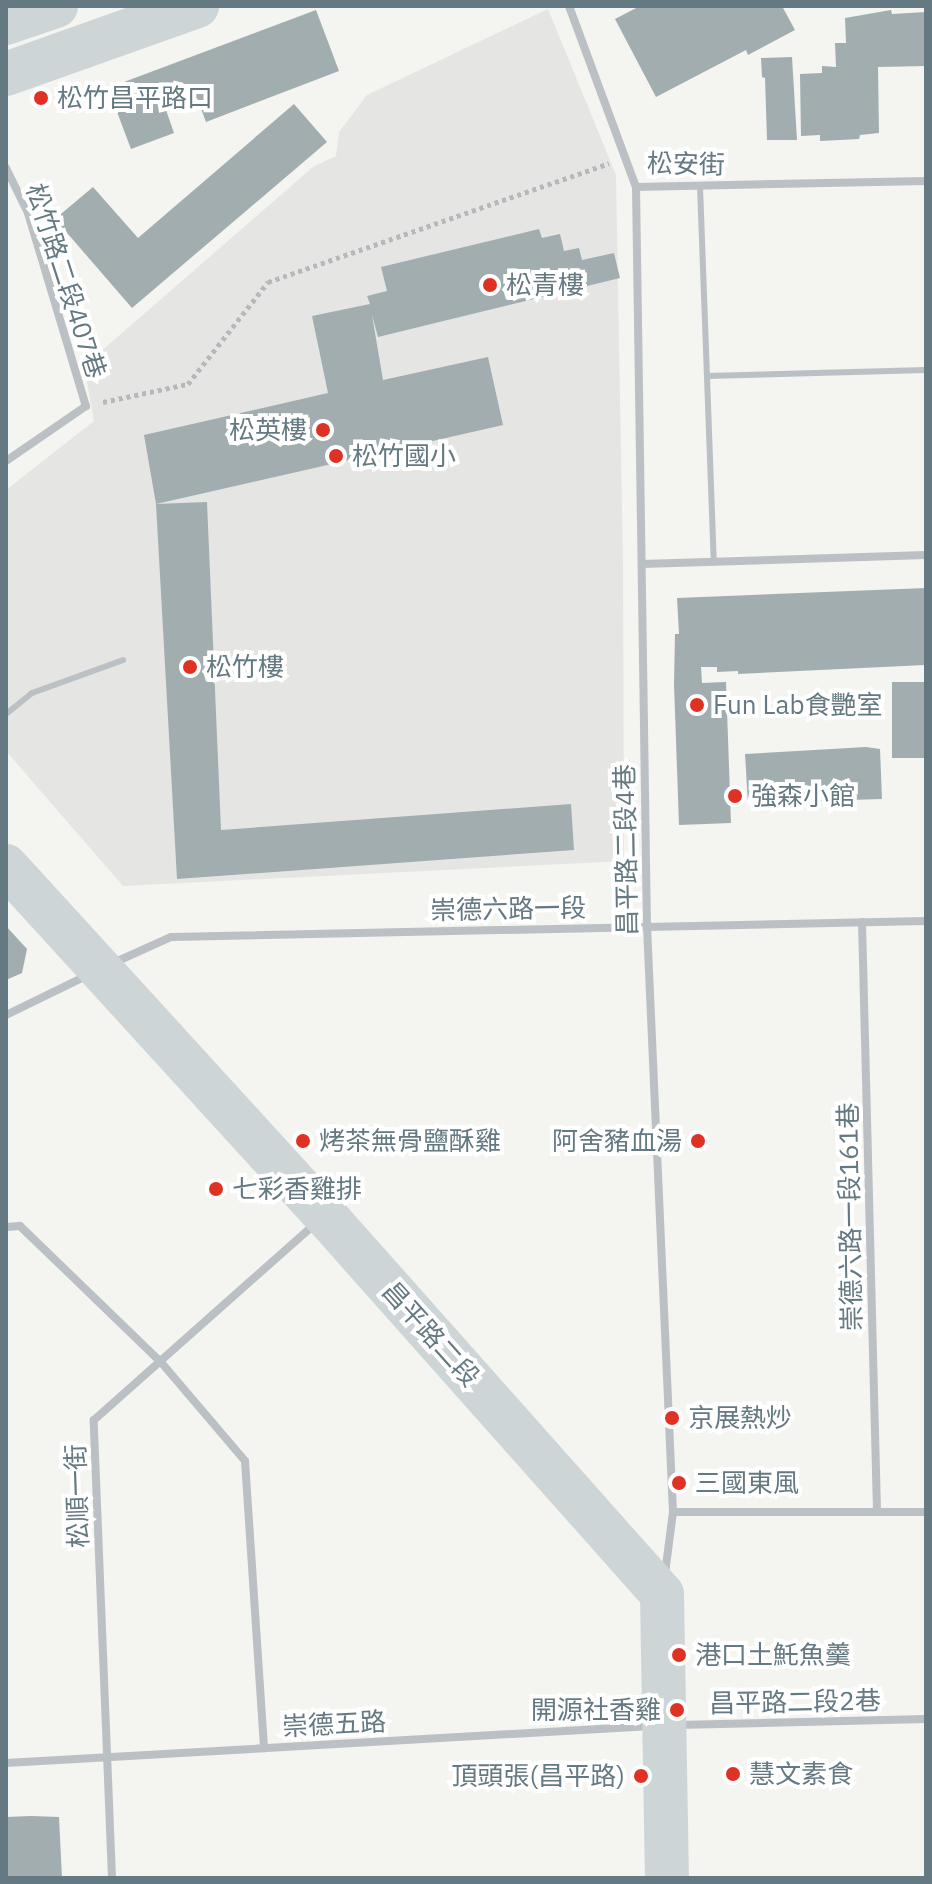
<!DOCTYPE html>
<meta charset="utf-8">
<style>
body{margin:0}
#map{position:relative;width:932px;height:1884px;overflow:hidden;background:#f4f4f0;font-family:"IBM Plex Sans","Noto Sans TC",sans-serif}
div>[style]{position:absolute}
.built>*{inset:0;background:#e5e5e4}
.building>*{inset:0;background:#a2adb0;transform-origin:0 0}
.path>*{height:5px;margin-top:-2.5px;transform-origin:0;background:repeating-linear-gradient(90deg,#b5b9bb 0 4px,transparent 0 8px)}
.lane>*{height:6px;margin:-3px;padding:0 3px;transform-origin:3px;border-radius:3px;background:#bac0c3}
.street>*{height:8px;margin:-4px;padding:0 4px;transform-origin:4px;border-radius:4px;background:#bac0c3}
.secondary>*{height:44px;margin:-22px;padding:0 22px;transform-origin:22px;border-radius:22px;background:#ced5d7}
.dots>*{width:22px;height:22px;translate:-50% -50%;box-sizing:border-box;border:4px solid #fff;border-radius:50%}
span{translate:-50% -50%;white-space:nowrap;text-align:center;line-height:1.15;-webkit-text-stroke:8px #fff;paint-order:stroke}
.poi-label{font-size:26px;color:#647981}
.left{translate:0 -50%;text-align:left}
.right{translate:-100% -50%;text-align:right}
.street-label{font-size:26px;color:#647981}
.frame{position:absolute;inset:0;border:8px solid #647981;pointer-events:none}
</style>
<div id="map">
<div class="built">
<div style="clip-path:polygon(548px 9px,616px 175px,623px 565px,624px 861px,123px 886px,6px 751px,6px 490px,94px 421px,84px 366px,313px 167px,336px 156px,339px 132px,367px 95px)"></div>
</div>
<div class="building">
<div style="clip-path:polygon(640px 6px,782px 6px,795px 30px,748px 55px,746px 50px,656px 97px,615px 19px)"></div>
<div style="clip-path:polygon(316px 10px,339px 71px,206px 122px,197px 98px,166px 110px,174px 133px,131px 149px,108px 88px)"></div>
<div style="clip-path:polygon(891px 10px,892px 14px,926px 12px,926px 66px,878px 67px,879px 133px,860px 135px,859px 139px,820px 141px,820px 135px,801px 136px,800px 74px,822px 73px,822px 66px,836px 67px,835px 43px,846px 43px,845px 18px)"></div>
<div style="clip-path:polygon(792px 57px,797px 140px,767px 140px,765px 78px,762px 77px,761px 58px)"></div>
<div style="clip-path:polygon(294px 104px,327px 142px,132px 308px,55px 219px,93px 187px,138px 238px)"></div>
<div style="clip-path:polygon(539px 229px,542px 238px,560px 234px,564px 251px,579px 248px,582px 260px,614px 253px,620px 278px,378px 337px,372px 315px,383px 380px,488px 357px,503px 425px,156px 504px,207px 502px,221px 830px,571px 804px,574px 850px,177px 879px,156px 504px,144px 435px,328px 393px,312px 316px,370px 304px,367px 296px,387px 291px,381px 267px)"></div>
<div style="clip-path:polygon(926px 588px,925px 665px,738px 674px,738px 671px,717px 672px,717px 667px,701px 667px,702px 683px,726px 682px,731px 823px,679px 825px,674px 684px,675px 634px,679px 634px,677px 598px)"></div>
<div style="left:926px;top:682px;width:76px;height:34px;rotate:90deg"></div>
<div style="clip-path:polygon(866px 747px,880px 749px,882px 799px,748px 803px,745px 754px)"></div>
<div style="clip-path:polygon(6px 926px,27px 949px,22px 973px,6px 980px)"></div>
<div style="clip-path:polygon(31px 1816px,59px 1817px,62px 1878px,6px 1878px,6px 1817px)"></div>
</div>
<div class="path">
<div style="left:103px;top:402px;width:87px;rotate:-12deg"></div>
<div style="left:188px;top:384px;width:130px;rotate:-51.9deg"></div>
<div style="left:268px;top:282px;width:361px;rotate:-19.2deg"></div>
</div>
<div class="lane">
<div style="left:700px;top:186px;width:376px;rotate:87.9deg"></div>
<div style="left:707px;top:376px;width:219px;rotate:-1.6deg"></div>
<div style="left:6px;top:714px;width:33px;rotate:-39deg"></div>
<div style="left:32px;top:693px;width:97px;rotate:-19.9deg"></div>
</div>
<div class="street">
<div style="left:569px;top:6px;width:193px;rotate:69.7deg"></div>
<div style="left:636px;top:187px;width:739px;rotate:89.15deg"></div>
<div style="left:647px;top:926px;width:587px;rotate:87.46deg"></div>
<div style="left:673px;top:1512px;width:63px;rotate:97.4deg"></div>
<div style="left:6px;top:168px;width:50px;rotate:63.9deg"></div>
<div style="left:28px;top:213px;width:202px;rotate:73.3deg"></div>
<div style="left:86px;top:406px;width:97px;rotate:145.5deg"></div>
<div style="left:636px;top:187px;width:290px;rotate:-1.2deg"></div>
<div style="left:642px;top:564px;width:284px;rotate:-1.8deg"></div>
<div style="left:862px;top:922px;width:589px;rotate:88.54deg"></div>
<div style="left:111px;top:964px;width:66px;rotate:-24.2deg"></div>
<div style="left:171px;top:937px;width:755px;rotate:-1.21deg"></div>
<div style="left:6px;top:1015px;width:91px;rotate:-26deg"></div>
<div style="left:6px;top:1227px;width:14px;rotate:-4deg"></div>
<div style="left:20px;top:1226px;width:194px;rotate:44deg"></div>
<div style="left:160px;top:1361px;width:131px;rotate:49.6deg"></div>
<div style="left:245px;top:1461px;width:288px;rotate:86.2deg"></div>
<div style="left:673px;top:1512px;width:253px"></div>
<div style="left:678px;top:1725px;width:248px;rotate:-1.4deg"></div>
<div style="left:6px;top:1763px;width:647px;rotate:-3.28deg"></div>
<div style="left:112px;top:1878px;width:458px;rotate:-92.3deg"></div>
<div style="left:94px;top:1420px;width:295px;rotate:-41.6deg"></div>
</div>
<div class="secondary">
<div style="left:6px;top:23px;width:53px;rotate:-18.8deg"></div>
<div style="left:6px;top:74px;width:203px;rotate:-19.6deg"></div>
<div style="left:6px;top:866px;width:473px;rotate:47.6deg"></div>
<div style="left:325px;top:1215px;width:507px;rotate:48.36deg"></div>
<div style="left:662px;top:1594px;width:284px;rotate:89deg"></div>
</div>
<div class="dots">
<div style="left:41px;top:98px;background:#e03224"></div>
<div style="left:490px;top:285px;background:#e03224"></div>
<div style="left:323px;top:430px;background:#e03224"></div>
<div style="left:336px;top:456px;background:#e03224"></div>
<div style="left:190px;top:667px;background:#e03224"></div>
<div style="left:697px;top:705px;background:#e03224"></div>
<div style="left:735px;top:796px;background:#e03224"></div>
<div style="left:303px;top:1141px;background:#e03224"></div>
<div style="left:698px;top:1141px;background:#e03224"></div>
<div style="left:216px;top:1189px;background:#e03224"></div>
<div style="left:672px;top:1418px;background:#e03224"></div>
<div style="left:679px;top:1483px;background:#e03224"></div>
<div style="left:679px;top:1655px;background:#e03224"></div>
<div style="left:677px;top:1710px;background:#e03224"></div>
<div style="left:733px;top:1774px;background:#e03224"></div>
<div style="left:641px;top:1776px;background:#e03224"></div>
</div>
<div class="poi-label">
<span class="left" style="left:57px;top:98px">松竹昌平路口</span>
<span class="left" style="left:506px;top:285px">松青樓</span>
<span class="right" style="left:307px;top:430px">松英樓</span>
<span class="left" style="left:352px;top:456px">松竹國小</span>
<span class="left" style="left:206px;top:667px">松竹樓</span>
<span class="left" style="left:713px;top:705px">Fun Lab食艷室</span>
<span class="left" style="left:751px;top:796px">強森小館</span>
<span class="left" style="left:319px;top:1141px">烤茶無骨鹽酥雞</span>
<span class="right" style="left:682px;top:1141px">阿舍豬血湯</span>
<span class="left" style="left:232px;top:1189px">七彩香雞排</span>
<span class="left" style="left:688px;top:1418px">京展熱炒</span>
<span class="left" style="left:695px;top:1483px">三國東風</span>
<span class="left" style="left:695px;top:1655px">港口土魠魚羹</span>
<span class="right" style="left:661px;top:1710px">開源社香雞</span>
<span class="left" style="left:749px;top:1774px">慧文素食</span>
<span class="right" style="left:625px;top:1776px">頂頭張(昌平路)</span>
</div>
<div class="street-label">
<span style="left:686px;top:164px;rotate:1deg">松安街</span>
<span style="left:66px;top:281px;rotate:72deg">松竹路二段407巷</span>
<span style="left:626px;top:850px;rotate:-91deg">昌平路二段4巷</span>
<span style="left:508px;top:909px;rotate:-1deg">崇德六路一段</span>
<span style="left:850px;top:1217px;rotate:-91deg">崇德六路一段161巷</span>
<span style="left:431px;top:1334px;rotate:48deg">昌平路二段</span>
<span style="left:77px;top:1496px;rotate:-92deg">松順一街</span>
<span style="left:795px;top:1702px;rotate:-1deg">昌平路二段2巷</span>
<span style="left:334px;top:1724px;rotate:-3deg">崇德五路</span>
</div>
<div class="frame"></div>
</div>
